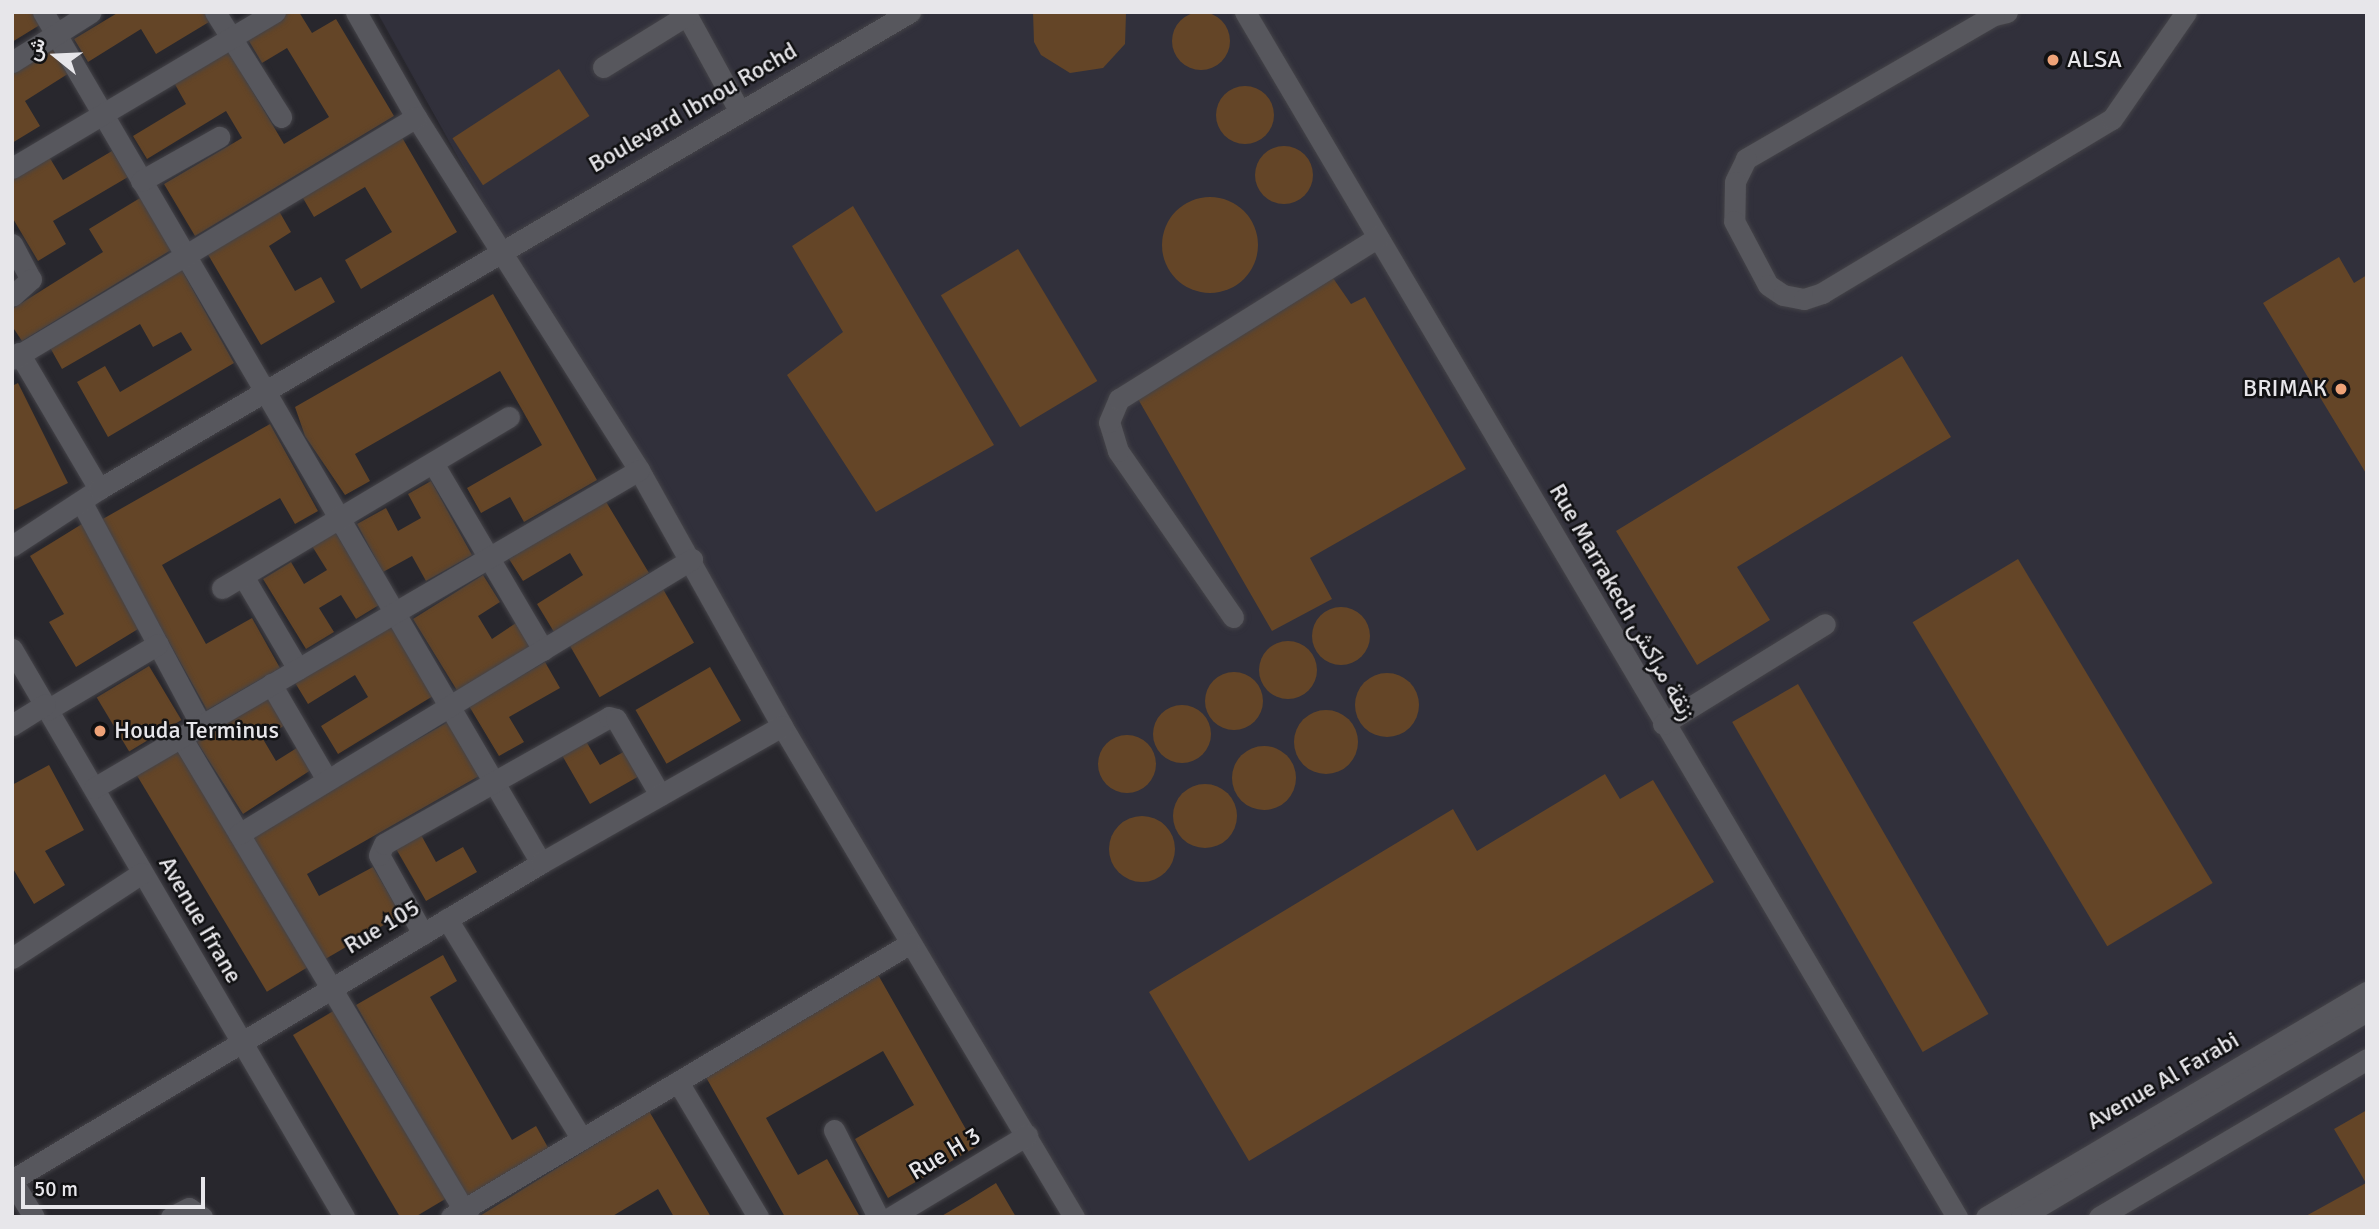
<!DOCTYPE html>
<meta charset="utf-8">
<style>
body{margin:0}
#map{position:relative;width:2379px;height:1229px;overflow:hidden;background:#28272d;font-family:Signika,Vazirmatn,sans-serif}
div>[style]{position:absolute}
.built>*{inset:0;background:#31303b}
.building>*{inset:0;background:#644527;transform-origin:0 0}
.round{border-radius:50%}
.roads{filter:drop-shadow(0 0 2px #444348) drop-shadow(0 0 2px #444348)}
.minor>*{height:21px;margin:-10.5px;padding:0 10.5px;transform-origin:10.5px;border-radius:10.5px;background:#57575d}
.dots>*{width:19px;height:19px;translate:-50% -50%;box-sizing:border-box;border:4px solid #111113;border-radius:50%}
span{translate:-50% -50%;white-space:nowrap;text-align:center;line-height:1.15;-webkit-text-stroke:5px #111113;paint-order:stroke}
.poi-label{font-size:24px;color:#e7e6ea}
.left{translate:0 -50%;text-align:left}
.right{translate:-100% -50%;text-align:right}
.street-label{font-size:24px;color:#e7e6ea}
.frame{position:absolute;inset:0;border:14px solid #e7e6ea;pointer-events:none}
.north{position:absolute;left:21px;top:21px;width:70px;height:70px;-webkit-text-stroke:5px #111113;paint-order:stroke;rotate:288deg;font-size:19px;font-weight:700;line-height:28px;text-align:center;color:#e7e6ea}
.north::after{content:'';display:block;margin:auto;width:24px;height:32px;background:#e7e6ea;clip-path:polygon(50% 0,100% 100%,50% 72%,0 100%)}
.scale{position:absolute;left:21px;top:1177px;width:184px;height:32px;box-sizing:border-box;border:4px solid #e7e6ea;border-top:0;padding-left:9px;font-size:21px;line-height:24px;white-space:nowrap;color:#e7e6ea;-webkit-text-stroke:5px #111113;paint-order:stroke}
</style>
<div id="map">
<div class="built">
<div style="clip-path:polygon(377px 12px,2367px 12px,2367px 1217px,1079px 1217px,517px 263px)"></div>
</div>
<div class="building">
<div class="round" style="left:1172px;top:12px;width:58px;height:58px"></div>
<div style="clip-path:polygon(12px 12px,37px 12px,43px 23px,12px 42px)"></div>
<div style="clip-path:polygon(119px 12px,204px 12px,209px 22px,156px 54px,141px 29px,88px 62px,74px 39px)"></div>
<div style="clip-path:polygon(285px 12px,299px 12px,312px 33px,336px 19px,394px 116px,195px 236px,164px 184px,242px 138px,226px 111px,147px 159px,133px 136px,186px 104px,172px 79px,226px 47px,284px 144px,329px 117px,287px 48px,262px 63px,246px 36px)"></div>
<div style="clip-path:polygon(1033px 12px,1126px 12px,1125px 44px,1103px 68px,1070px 73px,1041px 55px,1034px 42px)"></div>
<div style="clip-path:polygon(58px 45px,74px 70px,25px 101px,40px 126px,12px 143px,12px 74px)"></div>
<div style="left:559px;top:69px;width:56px;height:127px;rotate:57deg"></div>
<div class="round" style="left:1216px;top:86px;width:58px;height:58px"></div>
<div style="clip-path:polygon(400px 134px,457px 232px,361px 289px,345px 260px,392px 232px,365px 187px,314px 217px,300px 193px)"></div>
<div class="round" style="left:1255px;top:146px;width:58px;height:58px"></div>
<div style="clip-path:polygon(112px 151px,128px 177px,53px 221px,66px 244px,38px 261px,12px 217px,12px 177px,48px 155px,63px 180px)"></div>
<div class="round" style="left:1162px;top:197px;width:96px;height:96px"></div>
<div style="clip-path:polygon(140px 198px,171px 250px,22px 341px,12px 326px,12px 309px,103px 252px,89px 229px)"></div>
<div style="clip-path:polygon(275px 204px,291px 232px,269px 246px,295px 291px,321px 277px,335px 302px,261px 345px,203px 246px)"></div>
<div style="clip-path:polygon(853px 206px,994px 445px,876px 512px,787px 375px,843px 332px,792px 246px)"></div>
<div style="left:1018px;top:249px;width:154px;height:90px;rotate:59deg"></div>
<div style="clip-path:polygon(2339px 257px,2354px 283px,2367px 275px,2367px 475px,2263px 303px)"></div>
<div style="clip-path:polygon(180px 267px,234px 363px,108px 437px,77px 382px,105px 366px,120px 392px,192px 350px,181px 332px,153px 347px,140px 324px,62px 369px,48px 344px)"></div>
<div style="clip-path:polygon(1333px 278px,1351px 304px,1365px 297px,1466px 469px,1310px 558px,1332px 599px,1272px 631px,1138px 399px)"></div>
<div style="clip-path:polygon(493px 294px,597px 480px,524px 522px,510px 497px,481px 513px,467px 488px,542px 445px,500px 371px,355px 454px,370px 481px,345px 495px,305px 436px,295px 407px)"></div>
<div style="clip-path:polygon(1902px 356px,1951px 437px,1737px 567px,1770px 620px,1697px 665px,1616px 531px)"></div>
<div style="clip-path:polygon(18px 383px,68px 483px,14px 510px,12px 386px)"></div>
<div style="clip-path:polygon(270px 424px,318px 511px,295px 524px,280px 498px,162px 565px,206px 644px,252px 618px,280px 668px,207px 710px,101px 520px)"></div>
<div style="clip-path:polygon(431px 481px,472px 555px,426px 581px,412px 556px,383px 572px,357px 524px,386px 508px,398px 531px,421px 518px,408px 494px)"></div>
<div style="clip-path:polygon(605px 500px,649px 573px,554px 632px,537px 604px,583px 575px,570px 553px,523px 581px,509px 559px)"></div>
<div style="clip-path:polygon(82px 524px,143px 626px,76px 667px,49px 622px,64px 614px,30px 556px)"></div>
<div style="clip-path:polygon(335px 532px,379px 605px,356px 619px,341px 595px,319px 608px,334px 632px,306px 649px,263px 579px,291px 562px,304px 584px,327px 570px,312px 546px)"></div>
<div style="left:2018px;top:559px;width:378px;height:123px;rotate:59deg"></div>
<div style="clip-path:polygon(483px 575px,500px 602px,478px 616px,492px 639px,516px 623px,530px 646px,458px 692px,413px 619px)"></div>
<div style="left:663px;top:589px;width:62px;height:109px;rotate:60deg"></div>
<div class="round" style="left:1312px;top:607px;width:58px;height:58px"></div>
<div style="clip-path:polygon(389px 622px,433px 696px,338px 754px,321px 726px,368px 697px,355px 675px,308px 704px,294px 681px)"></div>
<div class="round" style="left:1259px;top:641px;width:58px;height:58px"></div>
<div style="clip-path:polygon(545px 662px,560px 688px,509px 717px,524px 742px,499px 756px,469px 706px)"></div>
<div style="left:149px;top:666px;width:63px;height:61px;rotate:59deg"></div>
<div style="left:710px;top:667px;width:62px;height:86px;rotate:60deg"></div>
<div class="round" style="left:1205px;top:672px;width:58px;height:58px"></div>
<div class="round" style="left:1355px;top:673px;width:64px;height:64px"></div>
<div style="left:1798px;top:684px;width:381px;height:76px;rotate:60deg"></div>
<div style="clip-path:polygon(267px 697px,285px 725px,263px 739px,276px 761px,300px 746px,314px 768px,243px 814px,197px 742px)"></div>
<div class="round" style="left:1153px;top:705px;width:58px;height:58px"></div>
<div class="round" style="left:1294px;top:710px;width:64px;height:64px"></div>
<div style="clip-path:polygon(448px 722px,479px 776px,307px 874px,319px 896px,373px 867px,401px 915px,322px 961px,250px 835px)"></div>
<div class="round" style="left:1098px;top:735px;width:58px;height:58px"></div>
<div style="clip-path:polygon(583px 736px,600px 765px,627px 750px,641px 775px,590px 804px,559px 750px)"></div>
<div class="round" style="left:1232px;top:746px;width:64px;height:64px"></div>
<div style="left:177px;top:747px;width:256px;height:49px;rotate:59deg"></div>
<div style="clip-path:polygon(49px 765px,84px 830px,45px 851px,65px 885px,34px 904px,12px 867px,12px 785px)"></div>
<div style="clip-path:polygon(1605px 774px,1620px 799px,1653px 780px,1714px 882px,1249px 1161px,1149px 992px,1453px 809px,1477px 851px)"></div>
<div class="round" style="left:1173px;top:784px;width:64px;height:64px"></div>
<div class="round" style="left:1109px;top:816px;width:66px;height:66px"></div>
<div style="clip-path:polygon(420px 833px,436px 862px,463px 847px,477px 872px,426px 901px,395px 847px)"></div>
<div style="clip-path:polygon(443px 955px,457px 981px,430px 997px,512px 1140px,536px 1126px,550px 1151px,467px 1199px,356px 1005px)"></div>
<div style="clip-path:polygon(877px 973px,976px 1147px,888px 1198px,855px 1139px,914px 1105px,883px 1051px,766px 1118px,798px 1175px,827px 1159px,860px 1217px,785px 1217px,703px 1072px)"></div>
<div style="clip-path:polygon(335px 1010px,447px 1198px,415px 1217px,400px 1217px,293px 1035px)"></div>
<div style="clip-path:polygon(2367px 1110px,2367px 1217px,2304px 1217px,2366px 1183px,2334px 1129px)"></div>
<div style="clip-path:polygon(649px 1111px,711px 1217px,674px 1217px,658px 1189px,611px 1217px,478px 1217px)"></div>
<div style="clip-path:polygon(996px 1183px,1016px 1217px,940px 1217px,967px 1201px)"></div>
</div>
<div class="roads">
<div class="minor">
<div style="left:43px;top:12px;width:986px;rotate:59.66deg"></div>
<div style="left:215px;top:12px;width:124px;rotate:57.8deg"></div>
<div style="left:356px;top:12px;width:121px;rotate:60.3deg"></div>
<div style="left:416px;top:117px;width:418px;rotate:57.7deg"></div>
<div style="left:639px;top:470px;width:293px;rotate:60.8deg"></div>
<div style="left:782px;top:726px;width:571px;rotate:59.26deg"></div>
<div style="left:685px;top:12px;width:114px;rotate:61.2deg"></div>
<div style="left:1245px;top:12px;width:1400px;rotate:59.42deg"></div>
<div style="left:2007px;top:12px;width:13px;rotate:167deg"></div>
<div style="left:1994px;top:15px;width:287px;rotate:149.9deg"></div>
<div style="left:1746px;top:159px;width:25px;rotate:116deg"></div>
<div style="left:1735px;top:182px;width:39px;rotate:91deg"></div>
<div style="left:1734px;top:221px;width:72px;rotate:62deg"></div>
<div style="left:1768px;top:285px;width:18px;rotate:34deg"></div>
<div style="left:1783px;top:295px;width:21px;rotate:11deg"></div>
<div style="left:1804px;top:299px;width:19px;rotate:-18deg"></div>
<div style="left:1822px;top:293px;width:338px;rotate:-31deg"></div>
<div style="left:2112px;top:119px;width:130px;rotate:-55.3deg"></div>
<div style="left:12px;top:62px;width:93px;rotate:-32.3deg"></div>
<div style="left:603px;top:67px;width:99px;rotate:-31.8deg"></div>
<div style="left:12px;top:168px;width:306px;rotate:-30.7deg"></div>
<div style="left:141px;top:181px;width:90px;rotate:-29.4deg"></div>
<div style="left:12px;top:244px;width:40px;rotate:62deg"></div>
<div style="left:31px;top:279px;width:25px;rotate:138deg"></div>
<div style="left:19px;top:353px;width:158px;rotate:59.5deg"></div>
<div style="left:12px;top:359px;width:471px;rotate:-30.9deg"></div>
<div style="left:433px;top:463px;width:217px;rotate:59.5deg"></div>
<div style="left:82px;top:503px;width:252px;rotate:61.8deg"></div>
<div style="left:12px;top:546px;width:104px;rotate:-33.2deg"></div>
<div style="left:99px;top:489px;width:941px;rotate:-30.46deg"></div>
<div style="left:243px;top:576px;width:108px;rotate:59.4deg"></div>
<div style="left:222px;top:588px;width:334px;rotate:-30.8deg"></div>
<div style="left:1233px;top:617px;width:202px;rotate:-124.7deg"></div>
<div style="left:1118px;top:451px;width:30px;rotate:-107deg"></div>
<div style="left:1109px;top:422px;width:25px;rotate:-67deg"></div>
<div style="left:1119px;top:399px;width:305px;rotate:-32deg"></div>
<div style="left:12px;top:649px;width:658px;rotate:59.69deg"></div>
<div style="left:271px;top:684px;width:111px;rotate:59.7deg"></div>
<div style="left:47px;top:710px;width:129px;rotate:-30.7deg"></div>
<div style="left:1663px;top:724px;width:190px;rotate:-31.7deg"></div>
<div style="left:12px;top:725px;width:39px;rotate:-32deg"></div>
<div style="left:181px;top:737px;width:559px;rotate:59.12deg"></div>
<div style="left:94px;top:788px;width:631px;rotate:-30.26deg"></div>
<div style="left:239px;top:834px;width:530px;rotate:-31.26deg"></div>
<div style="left:447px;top:919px;width:258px;rotate:58.5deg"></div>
<div style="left:423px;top:934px;width:90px;rotate:-119.1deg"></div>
<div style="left:379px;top:855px;width:12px;rotate:-66deg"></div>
<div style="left:384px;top:844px;width:258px;rotate:-29.4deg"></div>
<div style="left:609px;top:717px;width:7px;rotate:16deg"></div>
<div style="left:616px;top:719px;width:88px;rotate:59.9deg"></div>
<div style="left:12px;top:958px;width:155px;rotate:-33.2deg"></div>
<div style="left:678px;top:1082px;width:157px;rotate:59.3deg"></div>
<div style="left:834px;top:1130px;width:97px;rotate:63.2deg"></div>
<div style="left:12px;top:1180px;width:617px;rotate:-30.93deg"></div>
<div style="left:541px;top:863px;width:277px;rotate:-29.6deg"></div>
<div style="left:12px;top:1181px;width:42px;rotate:58.6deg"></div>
<div style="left:171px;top:1217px;width:20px;rotate:-27deg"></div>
<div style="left:189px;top:1208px;width:16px;rotate:35deg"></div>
<div style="left:451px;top:1217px;width:533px;rotate:-30.8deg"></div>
<div style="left:891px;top:1217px;width:159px;rotate:-31.1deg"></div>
<div style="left:1986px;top:1217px;width:442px;rotate:-30.6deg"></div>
<div style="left:2021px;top:1217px;width:403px;rotate:-30.8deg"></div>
<div style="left:2099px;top:1217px;width:311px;rotate:-30.5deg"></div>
</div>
</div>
<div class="dots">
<div style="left:2053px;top:60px;background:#efa378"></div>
<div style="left:2341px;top:389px;background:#efa378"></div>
<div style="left:100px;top:731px;background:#efa378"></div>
</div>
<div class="poi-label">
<span class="left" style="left:2067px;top:60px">ALSA</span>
<span class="right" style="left:2327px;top:389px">BRIMAK</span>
<span class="left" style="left:114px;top:731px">Houda Terminus</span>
</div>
<div class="street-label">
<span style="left:693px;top:108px;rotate:-30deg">Boulevard Ibnou Rochd</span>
<span style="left:1622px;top:602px;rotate:60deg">Rue Marrakech زنقة مراكش</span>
<span style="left:200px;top:920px;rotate:60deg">Avenue Ifrane</span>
<span style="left:382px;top:927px;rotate:-31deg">Rue 105</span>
<span style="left:2163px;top:1081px;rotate:-30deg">Avenue Al Farabi</span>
<span style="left:945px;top:1154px;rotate:-31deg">Rue H 3</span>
</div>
<div class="frame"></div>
<div class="north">ش</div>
<div class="scale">50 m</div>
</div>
